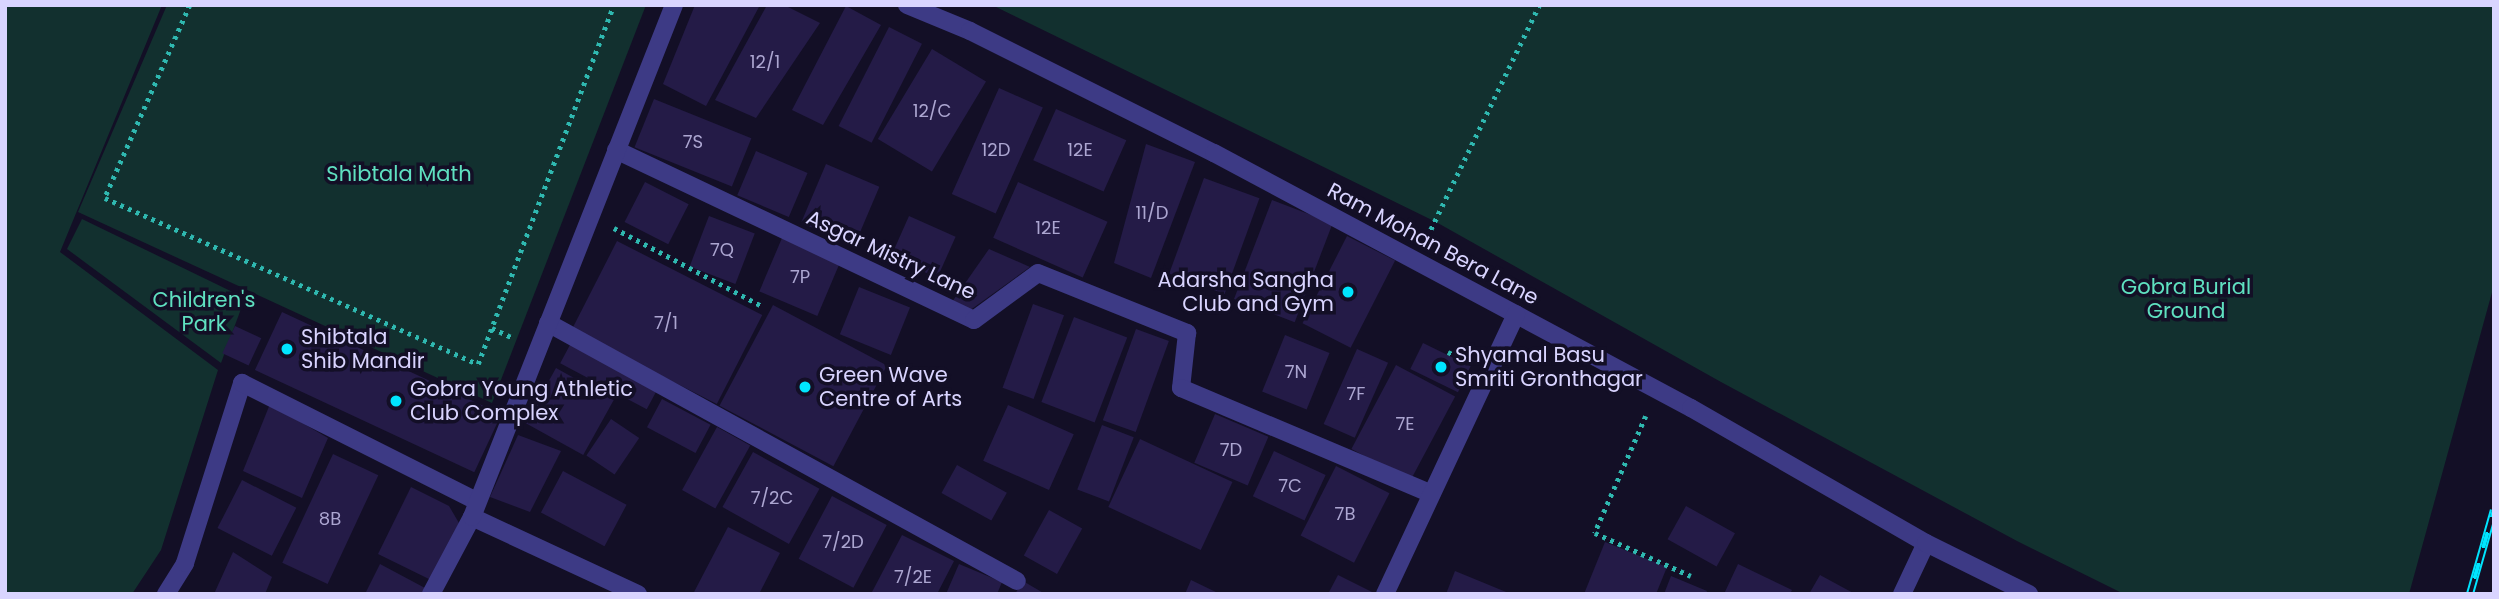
<!DOCTYPE html>
<style>
body{margin:0}
#map{position:relative;width:2499px;height:599px;overflow:hidden;background:#130f26;font-family:Poppins,sans-serif}
div>[style]{position:absolute}
.green>*{inset:0;background:#12302f}
.building>*{inset:0;background:#241b47;transform-origin:0 0}
.path>*{height:4.5px;margin-top:-2.25px;transform-origin:0;background:repeating-linear-gradient(90deg,#2fb8b0 0 3.5px,transparent 0 8.5px)}
.minor>*{height:18px;margin:-9px;padding:0 9px;transform-origin:9px;border-radius:9px;background:#3d3a85}
.tertiary>*{height:18px;margin:-9px;padding:0 9px;transform-origin:9px;border-radius:9px;background:#3d3a85}
.rail>*{height:8px;margin-top:-4px;transform-origin:0;background:repeating-linear-gradient(90deg,#130f26 0 16px,#00e5ff 0 32px);box-sizing:border-box;border-block:2px solid #00e5ff}
.dots>*{width:19px;height:19px;translate:-50% -50%;box-sizing:border-box;border:4px solid #130f26;border-radius:50%}
span{translate:-50% -50%;white-space:nowrap;text-align:center;line-height:1.15;-webkit-text-stroke:7px #130f26;paint-order:stroke}
.number-label{font-size:18px;color:#aca6d1}
.number-label span{-webkit-text-stroke-width:0}
.park-label{font-size:21px;color:#5fe0c0}
.street-label{font-size:21px;color:#d9d4ff}
.poi-label{font-size:21px;color:#d9d4ff}
.right{translate:-100% -50%;text-align:right}
.left{translate:0 -50%;text-align:left}
.frame{position:absolute;inset:0;border:7px solid #d9d4ff;pointer-events:none}
</style>
<div id="map">
<div class="green">
<div style="clip-path:polygon(5px 5px,162px 5px,60px 252px,218px 370px,161px 550px,132px 594px,5px 594px)"></div>
<div style="clip-path:polygon(167px 5px,646px 5px,492px 403px,78px 212px)"></div>
<div style="clip-path:polygon(992px 5px,2494px 5px,2494px 285px,2409px 594px,2124px 594px,2017px 541px,1721px 382px,1436px 222px)"></div>
<div style="clip-path:polygon(82px 219px,245px 298px,221px 363px,67px 249px)"></div>
</div>
<div class="building">
<div style="clip-path:polygon(695px 5px,760px 5px,706px 106px,663px 84px)"></div>
<div style="clip-path:polygon(767px 5px,784px 5px,820px 23px,756px 118px,715px 100px)"></div>
<div style="clip-path:polygon(846px 6px,881px 25px,823px 125px,792px 110px)"></div>
<div style="left:889px;top:27px;width:37px;height:111px;rotate:27deg"></div>
<div style="left:932px;top:49px;width:63px;height:105px;rotate:31deg"></div>
<div style="left:999px;top:88px;width:48px;height:116px;rotate:24deg"></div>
<div style="left:654px;top:99px;width:105px;height:52px;rotate:22deg"></div>
<div style="left:1056px;top:109px;width:77px;height:56px;rotate:24deg"></div>
<div style="clip-path:polygon(1146px 144px,1195px 162px,1151px 278px,1114px 263px)"></div>
<div style="left:756px;top:151px;width:56px;height:48px;rotate:23deg"></div>
<div style="left:826px;top:164px;width:58px;height:64px;rotate:23deg"></div>
<div style="left:1204px;top:178px;width:59px;height:102px;rotate:20deg"></div>
<div style="left:645px;top:182px;width:49px;height:45px;rotate:27deg"></div>
<div style="left:1018px;top:182px;width:98px;height:61px;rotate:24deg"></div>
<div style="left:1272px;top:200px;width:65px;height:106px;rotate:21deg"></div>
<div style="left:709px;top:216px;width:49px;height:54px;rotate:21deg"></div>
<div style="left:909px;top:216px;width:51px;height:45px;rotate:24deg"></div>
<div style="left:1347px;top:236px;width:54px;height:98px;rotate:27deg"></div>
<div style="left:782px;top:238px;width:63px;height:58px;rotate:23deg"></div>
<div style="left:617px;top:241px;width:163px;height:100px;rotate:27deg"></div>
<div style="clip-path:polygon(989px 249px,1030px 267px,969px 311px,952px 302px)"></div>
<div style="left:859px;top:287px;width:55px;height:51px;rotate:22deg"></div>
<div style="left:1033px;top:304px;width:33px;height:89px;rotate:20deg"></div>
<div style="left:773px;top:305px;width:129px;height:114px;rotate:28deg"></div>
<div style="left:282px;top:312px;width:242px;height:64px;rotate:25deg"></div>
<div style="left:1074px;top:317px;width:57px;height:91px;rotate:21deg"></div>
<div style="left:235px;top:326px;width:29px;height:30px;rotate:25deg"></div>
<div style="left:1136px;top:329px;width:35px;height:97px;rotate:20deg"></div>
<div style="left:1285px;top:335px;width:48px;height:61px;rotate:22deg"></div>
<div style="left:571px;top:343px;width:98px;height:23px;rotate:28deg"></div>
<div style="left:1423px;top:343px;width:53px;height:29px;rotate:26deg"></div>
<div style="left:1357px;top:349px;width:34px;height:82px;rotate:24deg"></div>
<div style="left:1396px;top:365px;width:67px;height:95px;rotate:28deg"></div>
<div style="left:556px;top:368px;width:66px;height:63px;rotate:29deg"></div>
<div style="left:662px;top:399px;width:55px;height:32px;rotate:28deg"></div>
<div style="clip-path:polygon(270px 404px,328px 438px,302px 498px,243px 471px)"></div>
<div style="left:1008px;top:405px;width:72px;height:61px;rotate:24deg"></div>
<div style="left:1215px;top:414px;width:58px;height:53px;rotate:23deg"></div>
<div style="left:611px;top:419px;width:34px;height:44px;rotate:34deg"></div>
<div style="left:1102px;top:425px;width:34px;height:69px;rotate:21deg"></div>
<div style="left:717px;top:427px;width:38px;height:72px;rotate:29deg"></div>
<div style="clip-path:polygon(518px 435px,561px 451px,530px 512px,490px 497px)"></div>
<div style="left:1140px;top:439px;width:102px;height:75px;rotate:25deg"></div>
<div style="left:1274px;top:451px;width:57px;height:50px;rotate:25deg"></div>
<div style="left:753px;top:452px;width:76px;height:63px;rotate:29deg"></div>
<div style="left:333px;top:454px;width:50px;height:120px;rotate:25deg"></div>
<div style="left:957px;top:465px;width:57px;height:32px;rotate:29deg"></div>
<div style="left:1336px;top:466px;width:60px;height:78px;rotate:27deg"></div>
<div style="left:563px;top:471px;width:72px;height:47px;rotate:28deg"></div>
<div style="left:242px;top:480px;width:61px;height:54px;rotate:27deg"></div>
<div style="clip-path:polygon(411px 487px,449px 506px,459px 523px,431px 580px,378px 554px)"></div>
<div style="left:832px;top:496px;width:62px;height:71px;rotate:28deg"></div>
<div style="left:1686px;top:506px;width:56px;height:38px;rotate:29deg"></div>
<div style="left:1049px;top:510px;width:38px;height:52px;rotate:29deg"></div>
<div style="clip-path:polygon(728px 527px,780px 553px,759px 594px,693px 594px)"></div>
<div style="clip-path:polygon(902px 535px,954px 561px,937px 594px,872px 592px)"></div>
<div style="clip-path:polygon(1605px 542px,1667px 567px,1656px 594px,1584px 594px)"></div>
<div style="clip-path:polygon(233px 552px,272px 577px,265px 594px,214px 594px)"></div>
<div style="clip-path:polygon(380px 564px,425px 588px,422px 594px,365px 594px)"></div>
<div style="clip-path:polygon(959px 564px,1002px 582px,997px 594px,946px 594px)"></div>
<div style="clip-path:polygon(1738px 564px,1792px 590px,1790px 594px,1724px 594px)"></div>
<div style="clip-path:polygon(1455px 571px,1511px 594px,1446px 594px)"></div>
<div style="clip-path:polygon(1338px 575px,1376px 594px,1328px 594px)"></div>
<div style="clip-path:polygon(1820px 575px,1855px 594px,1809px 594px)"></div>
<div style="clip-path:polygon(1671px 576px,1707px 591px,1706px 594px,1664px 594px)"></div>
<div style="clip-path:polygon(1191px 580px,1220px 594px,1185px 594px)"></div>
<div style="clip-path:polygon(1023px 581px,1045px 594px,1015px 594px)"></div>
</div>
<div class="path">
<div style="left:190px;top:5px;width:211px;rotate:113.8deg"></div>
<div style="left:105px;top:198px;width:408px;rotate:24deg"></div>
<div style="left:478px;top:364px;width:384px;rotate:-69.3deg"></div>
<div style="left:1946px;top:5px;width:5px"></div>
<div style="left:614px;top:228px;width:167px;rotate:27.8deg"></div>
<div style="left:1427px;top:237px;width:258px;rotate:-64.2deg"></div>
<div style="left:492px;top:328px;width:23px;rotate:25deg"></div>
<div style="left:1448px;top:352px;width:17px;rotate:25deg"></div>
<div style="left:1646px;top:416px;width:128px;rotate:113.6deg"></div>
<div style="left:1595px;top:533px;width:105px;rotate:24.1deg"></div>
</div>
<div class="minor">
<div style="left:616px;top:150px;width:396px;rotate:25.4deg"></div>
<div style="left:974px;top:320px;width:79px;rotate:-36.3deg"></div>
<div style="left:1038px;top:273px;width:161px;rotate:21.9deg"></div>
<div style="left:1187px;top:333px;width:55px;rotate:96.2deg"></div>
<div style="left:1181px;top:388px;width:272px;rotate:22.9deg"></div>
<div style="left:548px;top:323px;width:535px;rotate:28.82deg"></div>
<div style="left:472px;top:517px;width:183px;rotate:24.9deg"></div>
<div style="left:1902px;top:594px;width:56px;rotate:-64.8deg"></div>
</div>
<div class="tertiary">
<div style="left:907px;top:5px;width:68px;rotate:22.4deg"></div>
<div style="left:970px;top:31px;width:273px;rotate:26.6deg"></div>
<div style="left:1214px;top:153px;width:541px;rotate:28.13deg"></div>
<div style="left:1691px;top:408px;width:271px;rotate:29.9deg"></div>
<div style="left:1926px;top:543px;width:115px;rotate:26.3deg"></div>
<div style="left:166px;top:594px;width:36px;rotate:-58deg"></div>
<div style="left:185px;top:563px;width:189px;rotate:-72.4deg"></div>
<div style="left:242px;top:383px;width:263px;rotate:26.7deg"></div>
<div style="left:431px;top:594px;width:87px;rotate:-62deg"></div>
<div style="left:472px;top:517px;width:550px;rotate:-68.47deg"></div>
<div style="left:1385px;top:594px;width:309px;rotate:-64.9deg"></div>
</div>
<div class="rail">
<div style="left:2470px;top:594px;width:87px;rotate:-74.1deg"></div>
</div>
<div class="dots">
<div style="left:1348px;top:292px;background:#00e5ff"></div>
<div style="left:287px;top:349px;background:#00e5ff"></div>
<div style="left:1441px;top:367px;background:#00e5ff"></div>
<div style="left:805px;top:387px;background:#00e5ff"></div>
<div style="left:396px;top:401px;background:#00e5ff"></div>
</div>
<div class="number-label">
<span style="left:765px;top:62px">12/1</span>
<span style="left:932px;top:111px">12/C</span>
<span style="left:693px;top:142px">7S</span>
<span style="left:996px;top:150px">12D</span>
<span style="left:1080px;top:150px">12E</span>
<span style="left:1152px;top:213px">11/D</span>
<span style="left:1048px;top:228px">12E</span>
<span style="left:722px;top:250px">7Q</span>
<span style="left:800px;top:277px">7P</span>
<span style="left:666px;top:323px">7/1</span>
<span style="left:1296px;top:372px">7N</span>
<span style="left:1356px;top:394px">7F</span>
<span style="left:1405px;top:424px">7E</span>
<span style="left:1231px;top:450px">7D</span>
<span style="left:1290px;top:486px">7C</span>
<span style="left:772px;top:498px">7/2C</span>
<span style="left:1345px;top:514px">7B</span>
<span style="left:330px;top:519px">8B</span>
<span style="left:843px;top:542px">7/2D</span>
<span style="left:913px;top:577px">7/2E</span>
</div>
<div class="park-label">
<span style="left:399px;top:174px">Shibtala Math</span>
<span style="left:2186px;top:299px">Gobra Burial<br>Ground</span>
<span style="left:204px;top:312px">Children's<br>Park</span>
</div>
<div class="street-label">
<span style="left:1433px;top:244px;rotate:28deg">Ram Mohan Bera Lane</span>
<span style="left:891px;top:255px;rotate:25deg">Asgar Mistry Lane</span>
</div>
<div class="poi-label">
<span class="right" style="left:1334px;top:292px">Adarsha Sangha<br>Club and Gym</span>
<span class="left" style="left:301px;top:349px">Shibtala<br>Shib Mandir</span>
<span class="left" style="left:1455px;top:367px">Shyamal Basu<br>Smriti Gronthagar</span>
<span class="left" style="left:819px;top:387px">Green Wave<br>Centre of Arts</span>
<span class="left" style="left:410px;top:401px">Gobra Young Athletic<br>Club Complex</span>
</div>
<div class="frame"></div>
</div>
